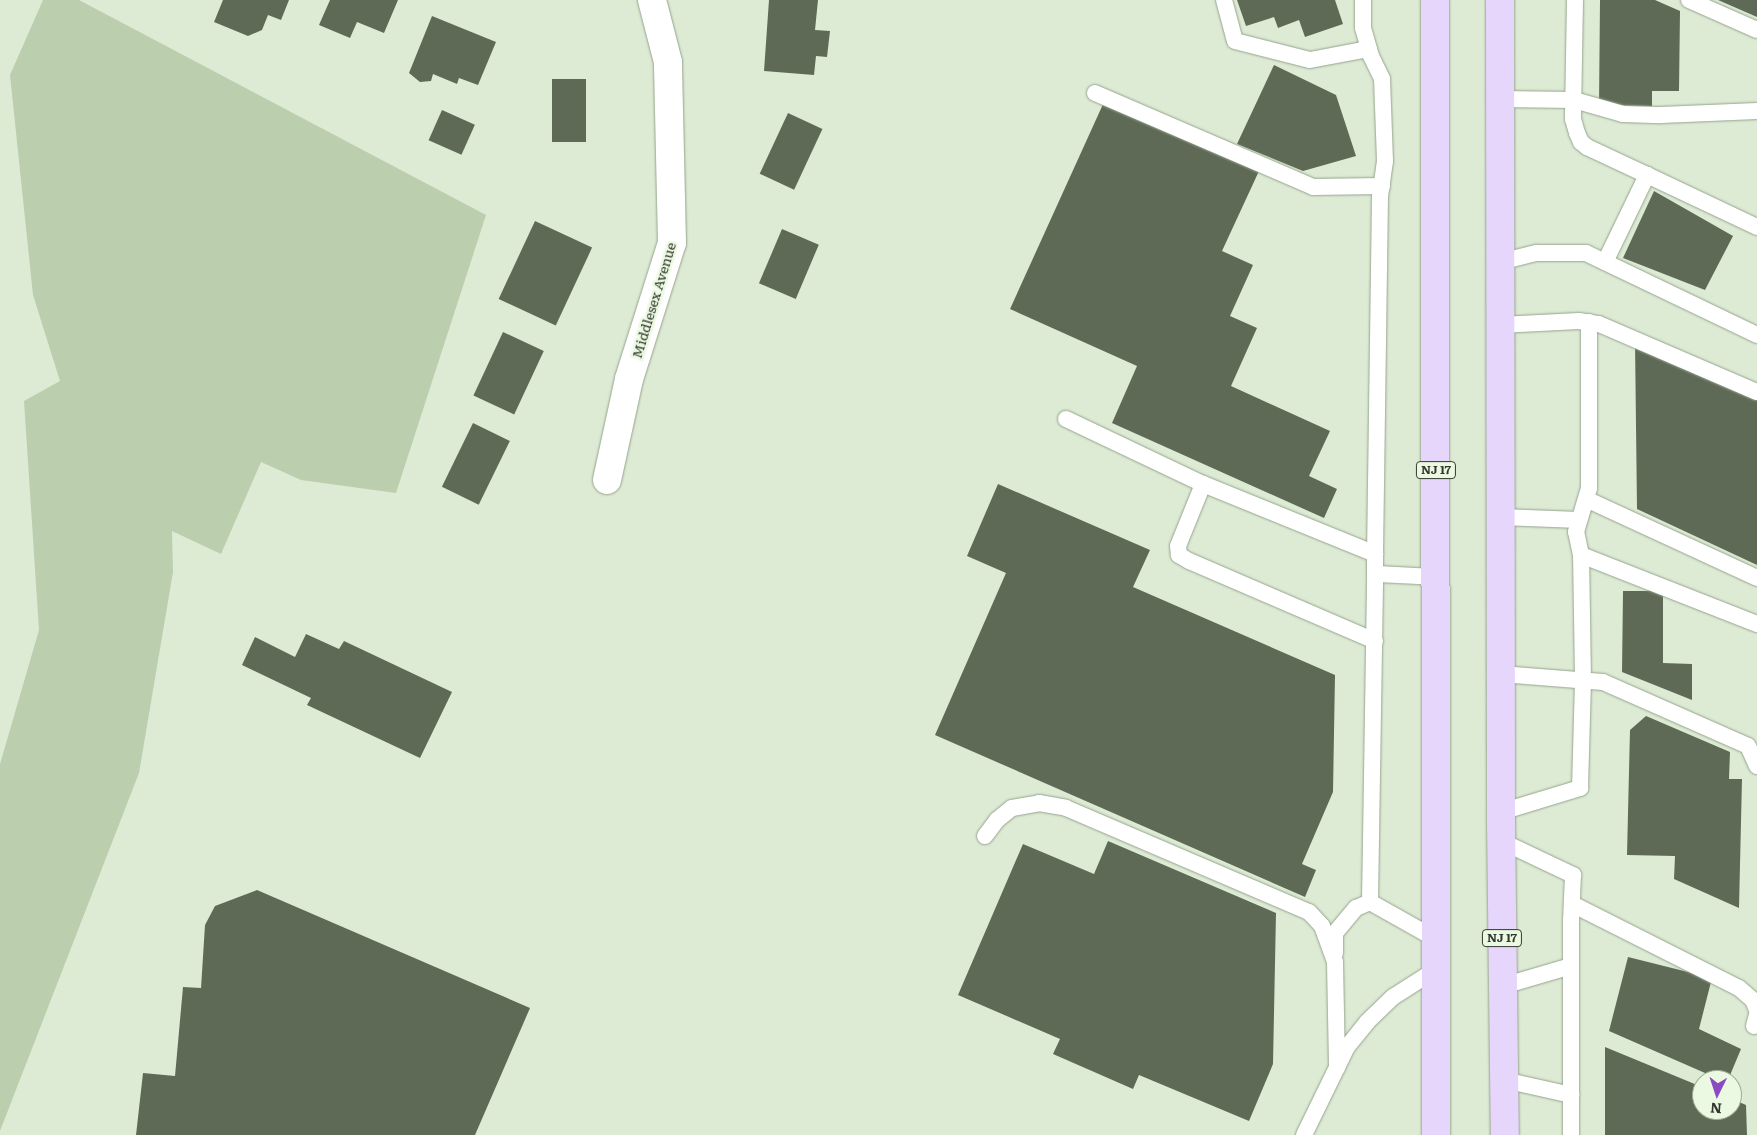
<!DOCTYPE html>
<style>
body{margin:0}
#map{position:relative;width:1757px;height:1135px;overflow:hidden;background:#ddebd4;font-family:Literata,serif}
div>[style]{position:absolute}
.green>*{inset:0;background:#bbceae}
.building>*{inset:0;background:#5e6a56;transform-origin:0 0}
.roads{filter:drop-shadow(0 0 1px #96a38e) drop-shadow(0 0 1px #96a38e)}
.service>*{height:16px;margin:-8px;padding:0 8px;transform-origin:8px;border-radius:8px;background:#fff}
.minor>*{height:28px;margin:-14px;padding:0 14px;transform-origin:14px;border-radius:14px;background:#fff}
.trunk>*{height:28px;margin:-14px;padding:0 14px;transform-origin:14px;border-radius:14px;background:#e6d6fc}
span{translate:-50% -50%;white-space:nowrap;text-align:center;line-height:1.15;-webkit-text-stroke:5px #ebf9e2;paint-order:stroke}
.shield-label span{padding:1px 4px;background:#ebf9e2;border:1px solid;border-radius:4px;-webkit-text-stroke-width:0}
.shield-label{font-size:12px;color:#33382f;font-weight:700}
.street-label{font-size:14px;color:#33382f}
.north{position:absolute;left:1692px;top:1070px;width:50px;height:50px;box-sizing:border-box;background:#ebf9e2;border:1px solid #a1ac9a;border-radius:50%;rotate:184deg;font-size:14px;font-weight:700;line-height:20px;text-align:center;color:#33382f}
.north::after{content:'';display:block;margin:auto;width:18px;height:22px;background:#884bc1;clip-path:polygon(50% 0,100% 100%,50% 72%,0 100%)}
</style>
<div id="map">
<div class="green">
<div style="clip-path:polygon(43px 0,79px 0,486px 215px,396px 493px,301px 480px,261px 462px,221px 554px,172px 531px,173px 572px,139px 773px,0 1131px,0 764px,39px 630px,24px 401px,60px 381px,33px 295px,10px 75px)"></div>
</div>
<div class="building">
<div style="clip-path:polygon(223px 0,289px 0,281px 20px,268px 15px,262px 30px,248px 36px,214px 22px)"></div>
<div style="clip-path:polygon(330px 0,398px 0,384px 33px,357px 22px,350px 38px,319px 25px)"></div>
<div style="clip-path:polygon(769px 0,818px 0,815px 30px,830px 31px,827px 57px,816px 56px,814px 75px,764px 71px)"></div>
<div style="clip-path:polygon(1237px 0,1335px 0,1343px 24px,1305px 37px,1299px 20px,1278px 28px,1274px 17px,1246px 26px)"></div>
<div style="clip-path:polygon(1600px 0,1655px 0,1680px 11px,1679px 91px,1652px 91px,1652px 106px,1599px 105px)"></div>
<div style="clip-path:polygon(1718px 0,1757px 0,1757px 17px)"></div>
<div style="clip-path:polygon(432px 16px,496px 42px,478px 85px,459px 78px,457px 84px,433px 74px,431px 81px,420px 82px,409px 73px)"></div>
<div style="clip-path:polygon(1274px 65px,1336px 95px,1356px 156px,1303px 171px,1237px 144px)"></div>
<div style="left:552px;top:79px;width:34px;height:63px"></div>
<div style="clip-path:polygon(1104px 102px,1259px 171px,1222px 251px,1253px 265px,1230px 316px,1257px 328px,1231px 386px,1330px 431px,1309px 476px,1337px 489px,1324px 518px,1112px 423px,1137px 366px,1010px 309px)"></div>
<div style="left:442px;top:110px;width:36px;height:33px;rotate:24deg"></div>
<div style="left:788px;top:113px;width:38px;height:67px;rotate:25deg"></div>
<div style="clip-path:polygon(1654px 191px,1733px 236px,1705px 290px,1623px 258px)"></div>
<div style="left:535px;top:221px;width:63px;height:86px;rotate:25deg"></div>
<div style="left:782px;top:229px;width:40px;height:59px;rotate:23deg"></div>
<div style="left:503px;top:332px;width:45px;height:70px;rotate:25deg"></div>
<div style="clip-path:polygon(1635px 341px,1757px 398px,1757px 565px,1637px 509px)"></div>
<div style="left:473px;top:423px;width:41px;height:71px;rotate:26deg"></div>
<div style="clip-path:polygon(998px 484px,1150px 550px,1133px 587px,1335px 675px,1333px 792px,1302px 864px,1316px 870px,1305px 897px,935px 735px,1006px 573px,967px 556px)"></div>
<div style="clip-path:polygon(1623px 591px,1663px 591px,1663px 663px,1692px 664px,1692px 700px,1622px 672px)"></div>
<div style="clip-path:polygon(306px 634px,339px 649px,344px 641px,452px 692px,420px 758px,307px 705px,311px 698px,242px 665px,255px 637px,295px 657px)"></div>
<div style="clip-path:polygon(1646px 716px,1730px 752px,1729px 779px,1742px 779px,1739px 908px,1674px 879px,1675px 856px,1627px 855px,1630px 730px)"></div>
<div style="clip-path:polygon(1108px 841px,1276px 913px,1273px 1064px,1249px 1121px,1139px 1075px,1133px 1089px,1053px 1054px,1060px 1039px,958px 995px,1023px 844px,1094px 874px)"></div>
<div style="clip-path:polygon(257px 890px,530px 1008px,475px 1135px,136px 1135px,143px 1073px,175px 1076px,183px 987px,201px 988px,205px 925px,215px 906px)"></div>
<div style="clip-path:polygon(1628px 957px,1712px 978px,1699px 1029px,1741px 1049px,1728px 1080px,1721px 1080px,1609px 1031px)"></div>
<div style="clip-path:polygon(1605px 1047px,1702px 1087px,1702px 1110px,1732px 1110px,1732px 1099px,1746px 1105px,1747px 1135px,1605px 1135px)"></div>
</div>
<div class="roads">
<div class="service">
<div style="left:1224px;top:0;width:42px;rotate:75deg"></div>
<div style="left:1235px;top:41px;width:77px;rotate:14.2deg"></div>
<div style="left:1310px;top:60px;width:60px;rotate:-10.6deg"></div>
<div style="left:1363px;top:0;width:28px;rotate:90deg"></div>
<div style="left:1363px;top:28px;width:29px;rotate:74deg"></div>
<div style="left:1371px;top:56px;width:25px;rotate:64deg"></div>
<div style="left:1382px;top:79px;width:82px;rotate:87.9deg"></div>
<div style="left:1385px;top:161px;width:36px;rotate:98deg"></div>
<div style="left:1380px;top:197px;width:357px;rotate:90.8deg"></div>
<div style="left:1575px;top:0;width:119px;rotate:91deg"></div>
<div style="left:1573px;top:119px;width:15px;rotate:74deg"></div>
<div style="left:1577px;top:133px;width:10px;rotate:66deg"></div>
<div style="left:1581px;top:142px;width:8px;rotate:40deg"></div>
<div style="left:1587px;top:147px;width:66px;rotate:25deg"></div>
<div style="left:1689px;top:0;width:74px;rotate:23.8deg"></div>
<div style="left:1095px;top:93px;width:237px;rotate:23.3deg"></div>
<div style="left:1313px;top:187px;width:69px;rotate:-0.8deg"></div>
<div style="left:1500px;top:99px;width:74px;rotate:0.8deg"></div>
<div style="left:1574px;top:100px;width:51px;rotate:15.9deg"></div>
<div style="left:1623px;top:114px;width:38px;rotate:2deg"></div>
<div style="left:1661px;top:115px;width:96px;rotate:-2.4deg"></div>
<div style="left:1500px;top:262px;width:38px;rotate:-14deg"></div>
<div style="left:1537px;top:253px;width:49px"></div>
<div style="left:1586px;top:253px;width:190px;rotate:25.6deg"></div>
<div style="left:1605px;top:262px;width:97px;rotate:-64.2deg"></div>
<div style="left:1647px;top:175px;width:122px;rotate:25.3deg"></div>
<div style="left:1500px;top:325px;width:79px;rotate:-2.9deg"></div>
<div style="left:1579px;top:321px;width:20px;rotate:9deg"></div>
<div style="left:1599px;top:324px;width:172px;rotate:23.3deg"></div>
<div style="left:1066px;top:419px;width:152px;rotate:25.4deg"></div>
<div style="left:1586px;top:499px;width:188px;rotate:24.8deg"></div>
<div style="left:1501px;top:517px;width:78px;rotate:2.2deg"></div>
<div style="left:1581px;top:555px;width:189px;rotate:21.4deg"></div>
<div style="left:1375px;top:641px;width:202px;rotate:-156.7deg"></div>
<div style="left:1189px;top:561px;width:12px;rotate:-149deg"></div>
<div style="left:1179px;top:555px;width:9px;rotate:-96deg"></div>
<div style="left:1178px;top:546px;width:67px;rotate:-68deg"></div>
<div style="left:1203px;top:484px;width:186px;rotate:22.1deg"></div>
<div style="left:1375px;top:554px;width:20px;rotate:90deg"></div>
<div style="left:1501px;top:674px;width:102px;rotate:4.5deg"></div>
<div style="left:1603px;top:682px;width:158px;rotate:23.8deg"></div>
<div style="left:1748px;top:746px;width:22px;rotate:66deg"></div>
<div style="left:1501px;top:812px;width:83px;rotate:-16.9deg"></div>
<div style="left:1580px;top:788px;width:108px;rotate:-88.4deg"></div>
<div style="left:1583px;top:680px;width:125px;rotate:-90.9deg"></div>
<div style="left:1581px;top:555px;width:24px;rotate:-102deg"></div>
<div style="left:1576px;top:532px;width:46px;rotate:-73.5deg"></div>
<div style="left:1589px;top:488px;width:166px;rotate:-90deg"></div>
<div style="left:985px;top:836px;width:20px;rotate:-53deg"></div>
<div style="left:997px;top:820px;width:19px;rotate:-39deg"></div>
<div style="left:1012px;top:808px;width:27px;rotate:-10deg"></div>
<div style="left:1039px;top:803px;width:27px;rotate:10deg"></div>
<div style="left:1066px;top:808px;width:264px;rotate:23.2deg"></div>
<div style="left:1309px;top:912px;width:19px;rotate:47deg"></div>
<div style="left:1322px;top:926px;width:38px;rotate:70deg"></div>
<div style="left:1335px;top:962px;width:106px;rotate:88.9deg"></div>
<div style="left:1501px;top:841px;width:80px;rotate:25.3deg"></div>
<div style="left:1573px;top:875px;width:46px;rotate:92.5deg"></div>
<div style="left:1571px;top:921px;width:214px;rotate:90deg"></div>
<div style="left:1370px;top:902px;width:328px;rotate:-89.1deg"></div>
<div style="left:1375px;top:574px;width:61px;rotate:2.8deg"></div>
<div style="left:1370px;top:902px;width:76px;rotate:29.3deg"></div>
<div style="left:1572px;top:904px;width:187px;rotate:26.7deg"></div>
<div style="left:1739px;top:988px;width:18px;rotate:41deg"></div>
<div style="left:1753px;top:1000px;width:11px;rotate:68deg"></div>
<div style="left:1335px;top:953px;width:20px;rotate:-90deg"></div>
<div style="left:1335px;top:933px;width:33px;rotate:-50deg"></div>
<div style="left:1356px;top:908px;width:15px;rotate:-23deg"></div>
<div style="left:1503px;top:986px;width:71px;rotate:-16.4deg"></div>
<div style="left:1754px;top:1026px;width:11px;rotate:-75deg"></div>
<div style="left:1504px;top:1080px;width:69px;rotate:12.6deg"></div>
<div style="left:1304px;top:1135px;width:98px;rotate:-64deg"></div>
<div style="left:1347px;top:1047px;width:32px;rotate:-51deg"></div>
<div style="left:1367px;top:1022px;width:36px;rotate:-44deg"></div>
<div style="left:1393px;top:997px;width:52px;rotate:-32.5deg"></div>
</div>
<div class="minor">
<div style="left:607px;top:480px;width:103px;rotate:-77.7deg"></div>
<div style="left:629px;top:379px;width:143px;rotate:-72.5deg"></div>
<div style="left:672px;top:243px;width:181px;rotate:-91.3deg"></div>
<div style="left:668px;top:62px;width:64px;rotate:-104.5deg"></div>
</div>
<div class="trunk">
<div style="left:1435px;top:0;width:1135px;rotate:89.95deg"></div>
<div style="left:1500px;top:0;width:823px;rotate:89.93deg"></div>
<div style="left:1501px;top:823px;width:312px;rotate:89.3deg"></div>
</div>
</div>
<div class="shield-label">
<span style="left:1436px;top:470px">NJ 17</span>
<span style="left:1502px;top:938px">NJ 17</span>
</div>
<div class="street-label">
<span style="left:653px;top:300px;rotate:-73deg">Middlesex Avenue</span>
</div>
<div class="north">N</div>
</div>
